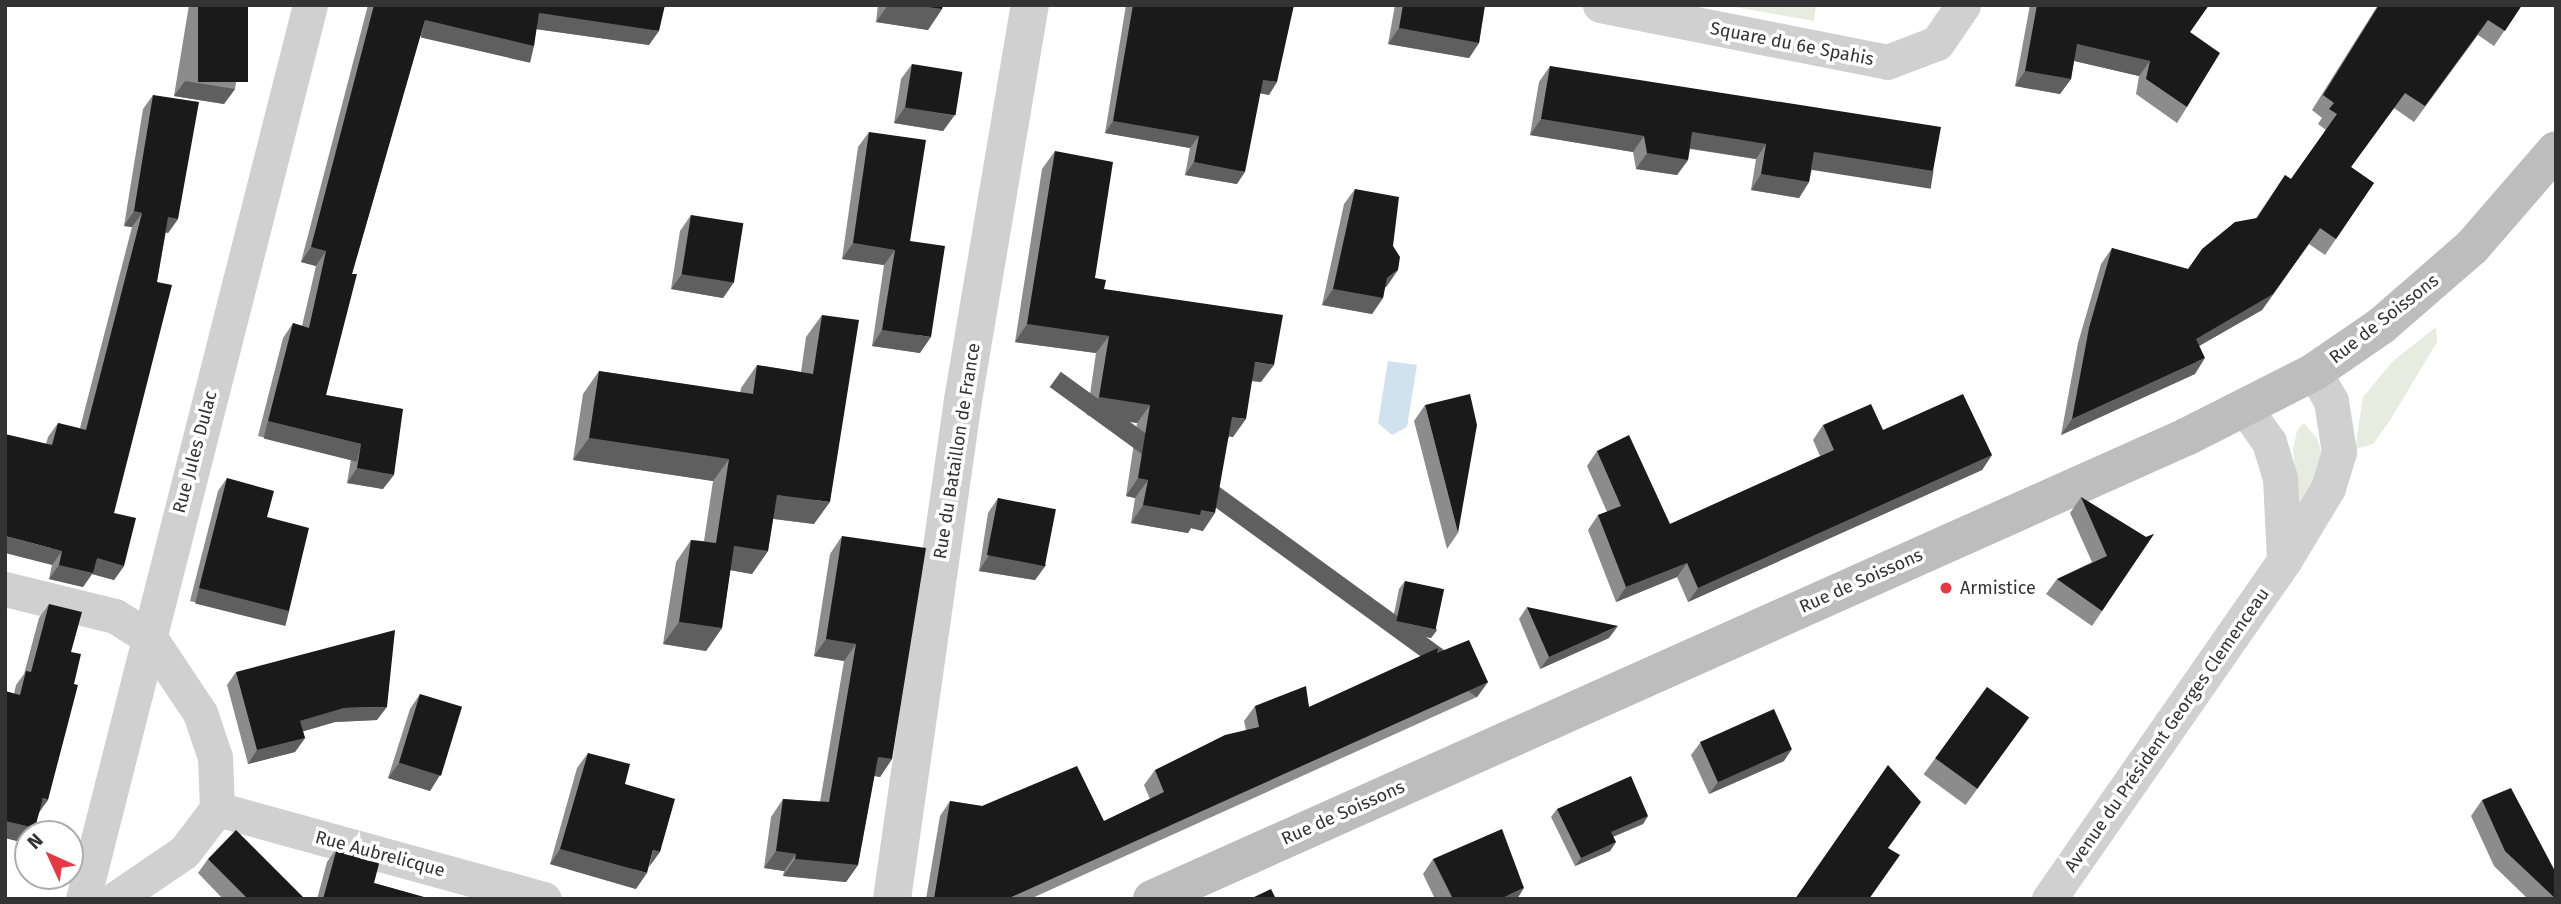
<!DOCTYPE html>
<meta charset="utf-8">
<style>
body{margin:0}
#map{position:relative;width:2561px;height:904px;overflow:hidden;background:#fff;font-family:"Fira Sans",sans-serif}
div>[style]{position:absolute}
.green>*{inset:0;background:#e6ecdf}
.water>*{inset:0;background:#cfe2ee}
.minor>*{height:35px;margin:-17.5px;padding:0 17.5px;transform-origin:17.5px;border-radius:17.5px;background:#d0d0d0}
.tertiary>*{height:38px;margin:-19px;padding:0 19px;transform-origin:19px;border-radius:19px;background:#d0d0d0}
.secondary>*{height:38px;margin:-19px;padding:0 19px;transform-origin:19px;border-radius:19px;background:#bdbdbd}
.wall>*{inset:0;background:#8c8c8c;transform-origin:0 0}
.shaded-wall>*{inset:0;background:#5f5f5f;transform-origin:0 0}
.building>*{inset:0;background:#1a1a1a;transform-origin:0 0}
.dots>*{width:19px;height:19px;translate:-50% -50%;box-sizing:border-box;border:4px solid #fff;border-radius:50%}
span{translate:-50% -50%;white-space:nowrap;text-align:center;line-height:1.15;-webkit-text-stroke:7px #fff;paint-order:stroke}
.street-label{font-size:18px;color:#333}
.poi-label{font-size:18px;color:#333}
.left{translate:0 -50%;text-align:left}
.frame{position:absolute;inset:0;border:7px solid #333;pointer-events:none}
.north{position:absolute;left:14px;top:820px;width:70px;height:70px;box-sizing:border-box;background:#fff;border:2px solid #adadad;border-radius:50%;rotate:315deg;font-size:19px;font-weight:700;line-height:28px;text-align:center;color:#333}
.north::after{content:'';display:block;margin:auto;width:24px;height:32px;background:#e63946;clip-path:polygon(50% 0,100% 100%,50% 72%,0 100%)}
</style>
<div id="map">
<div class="green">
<div style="clip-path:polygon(1724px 5px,1816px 5px,1814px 21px)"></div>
<div style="clip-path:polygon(2436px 327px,2437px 342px,2389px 422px,2373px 444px,2355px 449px,2363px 397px,2393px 361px)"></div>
<div style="clip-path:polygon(2304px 423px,2317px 438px,2322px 455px,2301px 521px,2293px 450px,2297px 430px)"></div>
</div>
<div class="water">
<div style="clip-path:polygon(1388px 361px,1417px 365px,1407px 427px,1392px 435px,1378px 423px)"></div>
</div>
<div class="minor">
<div style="left:1600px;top:5px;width:293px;rotate:11.2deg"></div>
<div style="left:1887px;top:62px;width:53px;rotate:-20.8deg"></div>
<div style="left:1937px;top:43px;width:46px;rotate:-55.6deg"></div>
<div style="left:2245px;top:408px;width:42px;rotate:54.8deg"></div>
<div style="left:2269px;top:442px;width:38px;rotate:73deg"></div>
<div style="left:2280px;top:478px;width:83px;rotate:87.2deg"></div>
<div style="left:5px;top:589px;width:113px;rotate:13.8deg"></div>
<div style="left:115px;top:616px;width:41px;rotate:32.2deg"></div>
<div style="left:150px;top:638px;width:90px;rotate:56.3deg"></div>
<div style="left:200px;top:713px;width:46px;rotate:71.2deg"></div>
<div style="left:215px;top:757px;width:52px;rotate:87.8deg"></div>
<div style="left:217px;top:809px;width:54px;rotate:127.5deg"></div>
<div style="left:184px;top:852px;width:83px;rotate:145.7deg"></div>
<div style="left:217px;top:809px;width:339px;rotate:15.4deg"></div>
<div style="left:83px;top:899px;width:922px;rotate:-75.75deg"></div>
<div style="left:2049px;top:899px;width:412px;rotate:-55.2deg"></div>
<div style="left:2284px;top:561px;width:85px;rotate:-58.9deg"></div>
<div style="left:2328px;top:488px;width:38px;rotate:-73deg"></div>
<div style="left:2339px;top:452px;width:52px;rotate:-98.9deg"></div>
<div style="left:2331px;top:401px;width:34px;rotate:-120deg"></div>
</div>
<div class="tertiary">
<div style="left:892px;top:899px;width:504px;rotate:-81.9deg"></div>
<div style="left:963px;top:400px;width:401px;rotate:-80.4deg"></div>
</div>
<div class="secondary">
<div style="left:1152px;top:899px;width:1133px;rotate:-24.08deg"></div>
<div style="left:2186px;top:437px;width:144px;rotate:-26.9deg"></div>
<div style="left:2314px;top:372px;width:81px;rotate:-34.5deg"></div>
<div style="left:2381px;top:326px;width:121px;rotate:-41deg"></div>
<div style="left:2472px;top:247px;width:128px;rotate:-49.1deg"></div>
</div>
<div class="wall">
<div style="clip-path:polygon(189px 5px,248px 5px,235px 89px,224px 104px,174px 96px)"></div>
<div style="clip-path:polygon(368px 5px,665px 5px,649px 45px,536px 29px,534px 46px,523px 61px,420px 36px,352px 274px,326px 395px,403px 409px,383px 489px,347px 483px,351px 459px,258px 436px,283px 338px,293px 323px,302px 326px,316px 266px,301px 262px)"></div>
<div style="clip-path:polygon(878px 5px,943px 5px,942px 9px,928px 30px,876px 22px)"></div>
<div style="clip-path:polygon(1126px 5px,1294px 5px,1269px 95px,1260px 93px,1237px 184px,1185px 175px,1190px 148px,1105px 133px)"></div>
<div style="clip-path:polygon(1395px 5px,1485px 5px,1479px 43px,1469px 58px,1388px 44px)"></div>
<div style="clip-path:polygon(2030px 5px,2209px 5px,2190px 32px,2187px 107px,2177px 123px,2136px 94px,2139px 76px,2074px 61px,2071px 79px,2060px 94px,2015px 86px)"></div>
<div style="clip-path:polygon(2378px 5px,2522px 5px,2494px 46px,2478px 35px,2414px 122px,2394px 108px,2351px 167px,2374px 183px,2325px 255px,2309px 244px,2262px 310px,2199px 346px,2195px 374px,2061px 435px,2078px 343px,2101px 264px,2112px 248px,2188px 269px,2256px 218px,2285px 175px,2291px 179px,2326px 130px,2318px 124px,2322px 118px,2312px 110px)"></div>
<div style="clip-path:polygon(912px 64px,954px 116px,943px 131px,894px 123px,901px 79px)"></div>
<div style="clip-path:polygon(1550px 66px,1933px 171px,1922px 186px,1812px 169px,1809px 182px,1799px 198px,1751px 190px,1756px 159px,1690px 149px,1688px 160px,1677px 175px,1636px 169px,1633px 152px,1530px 135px,1539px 82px)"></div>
<div style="clip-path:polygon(153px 95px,178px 219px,168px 233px,166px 232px,114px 513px,124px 566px,114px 580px,92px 574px,83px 587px,49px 579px,52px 565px,46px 444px,48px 437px,58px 423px,80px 428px,132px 227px,124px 226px,143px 109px)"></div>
<div style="clip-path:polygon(869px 132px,910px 241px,920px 353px,872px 346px,884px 265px,842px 259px,858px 147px)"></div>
<div style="clip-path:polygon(1055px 151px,1095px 278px,1104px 289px,1261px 382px,1252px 381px,1233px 437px,1229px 436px,1203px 531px,1191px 528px,1188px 533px,1131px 523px,1135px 498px,1126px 496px,1137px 423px,1087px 415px,1096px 353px,1015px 342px,1042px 169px)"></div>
<div style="clip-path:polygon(1355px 189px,1393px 246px,1387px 286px,1385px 287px,1383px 298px,1372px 314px,1322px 305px,1344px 204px)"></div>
<div style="clip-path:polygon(691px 215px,734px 282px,723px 298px,671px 289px,680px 231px)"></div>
<div style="clip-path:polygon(822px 315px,814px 524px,773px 519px,768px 551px,752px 574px,730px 570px,722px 628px,706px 651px,663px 644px,676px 562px,691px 540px,704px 541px,713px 481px,573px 460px,583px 394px,599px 371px,740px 393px,741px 388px,757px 365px,801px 372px,806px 337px)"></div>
<div style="clip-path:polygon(1425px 405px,1458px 533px,1447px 549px,1414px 421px)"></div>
<div style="clip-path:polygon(1823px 425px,1883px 430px,1992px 455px,1982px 470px,1688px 602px,1677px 577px,1616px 602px,1588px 530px,1598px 515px,1607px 512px,1587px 466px,1597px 451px,1670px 524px,1820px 456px,1813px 440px)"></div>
<div style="clip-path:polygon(227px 478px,267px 517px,280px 624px,190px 601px,218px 491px)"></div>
<div style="clip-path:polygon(2081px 497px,2146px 537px,2154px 534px,2092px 626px,2046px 594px,2057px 579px,2092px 562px,2070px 513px)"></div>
<div style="clip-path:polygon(998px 498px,1046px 565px,1035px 580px,979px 571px,988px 513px)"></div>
<div style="clip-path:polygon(842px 536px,892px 759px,880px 777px,874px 776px,858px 865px,846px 882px,783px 876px,784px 871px,764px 868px,771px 817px,783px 799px,820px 802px,844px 661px,814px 656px,830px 554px)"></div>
<div style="clip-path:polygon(1405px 581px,1437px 630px,1431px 638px,1391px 629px,1399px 589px)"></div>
<div style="clip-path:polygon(49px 604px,71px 652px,39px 813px,28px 834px,28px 838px,25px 843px,5px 838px,5px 691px,14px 694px,16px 685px,24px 674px,39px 618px)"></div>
<div style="clip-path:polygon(1527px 607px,1609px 638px,1540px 669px,1519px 619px)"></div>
<div style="clip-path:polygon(1437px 653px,1488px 682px,1477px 697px,1030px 899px,926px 899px,940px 816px,950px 801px,982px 806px,1104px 821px,1150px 799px,1144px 785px,1155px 770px,1246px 730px,1244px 721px,1255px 706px,1309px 707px)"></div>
<div style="clip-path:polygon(236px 672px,377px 720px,335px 722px,303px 731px,305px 738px,295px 752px,248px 764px,227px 685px)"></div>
<div style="left:1987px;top:687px;width:52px;height:108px;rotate:36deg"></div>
<div style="clip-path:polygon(420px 694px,440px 775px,430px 791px,388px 778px,410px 709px)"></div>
<div style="clip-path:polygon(1700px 743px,1784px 761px,1709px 794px,1691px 755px)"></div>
<div style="clip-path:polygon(588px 753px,625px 784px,636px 889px,550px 864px,577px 768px)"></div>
<div style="clip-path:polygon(2482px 800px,2556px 899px,2528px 899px,2494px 866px,2471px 816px)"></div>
<div style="clip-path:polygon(1557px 809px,1648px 816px,1643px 824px,1613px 837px,1616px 842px,1610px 851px,1575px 866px,1551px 817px)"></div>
<div style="clip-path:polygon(337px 848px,374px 883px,431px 899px,317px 899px,327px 862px)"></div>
<div style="clip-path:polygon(208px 859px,305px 899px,223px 899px,198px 873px)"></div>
<div style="clip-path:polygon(1433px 859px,1517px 899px,1435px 899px,1423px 874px)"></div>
</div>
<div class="shaded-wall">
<div style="clip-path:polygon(888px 5px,913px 5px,942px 9px,928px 30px,876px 22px)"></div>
<div style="clip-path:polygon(539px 13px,659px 31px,649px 45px,528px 28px)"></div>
<div style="left:425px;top:20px;width:112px;height:18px;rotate:13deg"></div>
<div style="clip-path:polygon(1399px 28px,1479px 43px,1469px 58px,1388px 44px)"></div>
<div style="clip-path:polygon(2077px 44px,2150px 61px,2139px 76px,2066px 59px)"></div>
<div style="clip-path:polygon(2025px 71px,2071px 79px,2060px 94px,2015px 86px)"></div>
<div style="clip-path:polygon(1263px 80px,1277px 82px,1269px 95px,1254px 92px)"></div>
<div style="clip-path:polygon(185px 81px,235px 89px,224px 104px,174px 96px)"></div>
<div style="clip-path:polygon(905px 107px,954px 116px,943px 131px,894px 123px)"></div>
<div style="clip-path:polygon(1541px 119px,1644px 136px,1633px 152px,1530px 135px)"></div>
<div style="clip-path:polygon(1113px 121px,1199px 136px,1190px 148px,1105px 133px)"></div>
<div style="clip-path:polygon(1692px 132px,1766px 144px,1756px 159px,1681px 147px)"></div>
<div style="left:1814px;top:152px;width:121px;height:18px;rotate:9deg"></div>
<div style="clip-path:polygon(1647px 153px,1688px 160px,1677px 175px,1636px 169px)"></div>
<div style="clip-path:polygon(1194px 162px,1245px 172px,1237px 184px,1185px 175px)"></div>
<div style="clip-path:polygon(1761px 174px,1809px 182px,1799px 198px,1751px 190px)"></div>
<div style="clip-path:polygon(134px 211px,142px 213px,132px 227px,124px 226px)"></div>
<div style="clip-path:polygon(168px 217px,178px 219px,168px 233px,159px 231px)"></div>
<div style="clip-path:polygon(2320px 228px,2262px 310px,2185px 354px,2196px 339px)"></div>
<div style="clip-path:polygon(853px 243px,895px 250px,884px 265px,842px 259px)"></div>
<div style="clip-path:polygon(311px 247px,326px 251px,316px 266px,301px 262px)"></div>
<div style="clip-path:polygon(1398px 270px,1387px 286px,1376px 294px,1387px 278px)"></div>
<div style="clip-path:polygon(682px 274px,734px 282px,723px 298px,671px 289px)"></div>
<div style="clip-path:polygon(1333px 289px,1383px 298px,1372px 314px,1322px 305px)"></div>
<div style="clip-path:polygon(1027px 324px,1109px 336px,1096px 353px,1015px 342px)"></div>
<div style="clip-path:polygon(882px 330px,931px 337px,920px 353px,872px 346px)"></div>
<div style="clip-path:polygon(2205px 358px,2195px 374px,2061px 435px,2072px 419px)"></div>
<div style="clip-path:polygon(1255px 362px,1274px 365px,1261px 382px,1243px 380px)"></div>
<div style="clip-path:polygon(1099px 397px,1150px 405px,1137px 423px,1087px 415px)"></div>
<div style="clip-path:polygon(1232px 417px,1246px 419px,1233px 437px,1220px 435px)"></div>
<div style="left:268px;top:421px;width:96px;height:18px;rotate:14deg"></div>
<div style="clip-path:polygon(589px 438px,729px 459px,713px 481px,573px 460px)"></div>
<div style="clip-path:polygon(1992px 455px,1982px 470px,1688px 602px,1698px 588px)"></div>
<div style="clip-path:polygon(357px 468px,394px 475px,383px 489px,347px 483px)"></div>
<div style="clip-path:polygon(1138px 478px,1148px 480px,1135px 498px,1126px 496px)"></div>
<div style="clip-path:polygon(777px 495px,830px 502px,814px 524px,761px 517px)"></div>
<div style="clip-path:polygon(1143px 505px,1201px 510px,1215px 513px,1203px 531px,1191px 528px,1188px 533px,1131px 523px)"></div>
<div style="clip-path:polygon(5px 536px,62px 551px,52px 565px,5px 553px)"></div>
<div style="clip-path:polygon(734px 546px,768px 551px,752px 574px,718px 568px)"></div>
<div style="clip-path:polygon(989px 555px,1046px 565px,1035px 580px,979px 571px)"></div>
<div style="clip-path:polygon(97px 558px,124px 566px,114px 580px,92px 574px,83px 587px,49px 579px,59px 565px)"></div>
<div style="clip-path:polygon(1687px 563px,1677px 577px,1616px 602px,1626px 587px)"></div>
<div style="left:199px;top:588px;width:93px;height:16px;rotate:14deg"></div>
<div style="clip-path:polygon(1396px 621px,1437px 630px,1431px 638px,1391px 629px)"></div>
<div style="clip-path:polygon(679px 622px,722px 628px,706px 651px,663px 644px)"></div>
<div style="clip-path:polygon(1618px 626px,1609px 638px,1540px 669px,1549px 657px)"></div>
<div style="clip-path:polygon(826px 639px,856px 644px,844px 661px,814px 656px)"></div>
<div style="left:1488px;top:682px;width:19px;height:528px;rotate:126deg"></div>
<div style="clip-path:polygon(387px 707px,377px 720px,335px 722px,291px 735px,300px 721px,344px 708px)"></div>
<div style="clip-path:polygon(305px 738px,295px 752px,248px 764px,257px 750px)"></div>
<div style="clip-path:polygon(1792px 749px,1784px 761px,1709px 794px,1718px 782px)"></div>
<div style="clip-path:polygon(878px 757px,892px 759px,880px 777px,866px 774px)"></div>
<div style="clip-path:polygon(399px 763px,440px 775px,430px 791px,388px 778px)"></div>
<div style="clip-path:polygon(43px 798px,48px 800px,38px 814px)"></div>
<div style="clip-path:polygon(1648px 816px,1643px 824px,1605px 840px,1611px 832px)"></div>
<div style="clip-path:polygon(5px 821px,35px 828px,31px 834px,28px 834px,28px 838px,25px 843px,5px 838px)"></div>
<div style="clip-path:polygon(1616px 842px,1610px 851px,1575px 866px,1581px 858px)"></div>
<div style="clip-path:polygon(560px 849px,647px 873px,636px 889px,550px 864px)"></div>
<div style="clip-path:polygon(653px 850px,660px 852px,649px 867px)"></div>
<div style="clip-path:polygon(776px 851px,796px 854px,784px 871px,764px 868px)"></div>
<div style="clip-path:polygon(795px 859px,858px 865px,846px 882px,783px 876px)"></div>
<div style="clip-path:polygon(1524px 888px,1517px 899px,1500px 899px)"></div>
</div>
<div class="building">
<div style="left:198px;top:5px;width:50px;height:77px"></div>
<div style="clip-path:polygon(374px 5px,665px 5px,659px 31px,539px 13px,534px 46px,425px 20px,352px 274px,357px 274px,326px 395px,403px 409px,394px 475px,357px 468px,361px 444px,268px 421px,293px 323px,309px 328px,326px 251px,311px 247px)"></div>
<div style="clip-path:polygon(913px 5px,943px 5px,942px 9px)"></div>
<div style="clip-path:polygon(1133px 5px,1294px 5px,1277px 82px,1263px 80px,1245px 172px,1194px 162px,1199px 136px,1113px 121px)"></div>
<div style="clip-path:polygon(1403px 5px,1485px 5px,1479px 43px,1399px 28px)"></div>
<div style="clip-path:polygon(2037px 5px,2209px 5px,2190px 32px,2220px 53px,2187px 107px,2146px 79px,2150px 61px,2077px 44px,2071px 79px,2025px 71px)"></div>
<div style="clip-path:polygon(2379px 5px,2522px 5px,2505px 31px,2488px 20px,2425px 106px,2405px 93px,2351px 167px,2374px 183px,2336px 239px,2320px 228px,2273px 294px,2196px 339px,2205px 358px,2072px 419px,2089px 328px,2112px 248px,2188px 269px,2202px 249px,2235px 222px,2257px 218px,2285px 175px,2291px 179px,2337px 114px,2329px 109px,2334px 103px,2323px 95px)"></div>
<div style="left:912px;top:64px;width:51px;height:44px;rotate:9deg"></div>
<div style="clip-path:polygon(1550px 66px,1941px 127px,1933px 171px,1814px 152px,1809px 182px,1761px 174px,1766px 144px,1692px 132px,1688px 160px,1647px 153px,1644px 136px,1541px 119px)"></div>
<div style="clip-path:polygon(153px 95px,199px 102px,178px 219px,168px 217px,157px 282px,172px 285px,114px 513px,136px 518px,124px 566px,97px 558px,93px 573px,59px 565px,62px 551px,5px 536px,5px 434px,52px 445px,58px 423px,86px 430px,142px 213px,134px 211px)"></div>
<div style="clip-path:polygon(869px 132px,926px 140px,910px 241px,945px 246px,931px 337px,882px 330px,895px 250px,853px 243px)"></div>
<div style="clip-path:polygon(1055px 151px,1113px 162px,1095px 278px,1106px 280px,1104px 289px,1283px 315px,1274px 365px,1255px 362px,1246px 419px,1232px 417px,1215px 513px,1201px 510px,1200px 515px,1143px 505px,1148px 480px,1138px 478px,1150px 405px,1099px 397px,1109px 336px,1027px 324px)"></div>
<div style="clip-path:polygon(1355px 189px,1399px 197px,1393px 246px,1400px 257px,1398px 270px,1387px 278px,1383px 298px,1333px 289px)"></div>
<div style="left:691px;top:215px;width:53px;height:60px;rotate:9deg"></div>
<div style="clip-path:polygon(822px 315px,859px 320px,830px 502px,777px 495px,768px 551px,734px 546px,722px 628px,679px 622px,691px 540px,716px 543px,729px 459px,589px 438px,599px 371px,753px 394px,757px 365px,813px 374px)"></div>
<div style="clip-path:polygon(1470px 394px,1477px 425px,1458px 533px,1425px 405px)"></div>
<div style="clip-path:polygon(1963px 394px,1992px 455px,1698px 588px,1687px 563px,1626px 587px,1598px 515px,1621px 506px,1597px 451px,1629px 435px,1670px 524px,1834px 450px,1823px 425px,1871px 404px,1883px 430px)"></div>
<div style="clip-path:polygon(227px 478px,274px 491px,267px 517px,309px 528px,289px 611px,199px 588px)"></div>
<div style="clip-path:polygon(2081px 497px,2146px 537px,2154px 534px,2102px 611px,2057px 579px,2107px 556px)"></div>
<div style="left:998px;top:498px;width:59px;height:58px;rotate:11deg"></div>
<div style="clip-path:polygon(842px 536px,926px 548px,892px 759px,878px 757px,858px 865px,795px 859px,796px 854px,776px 851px,783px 799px,829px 802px,856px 644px,826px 639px)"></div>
<div style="left:1405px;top:581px;width:40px;height:41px;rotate:12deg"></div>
<div style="clip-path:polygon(49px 604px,82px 612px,71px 652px,81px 654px,74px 684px,78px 685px,48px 800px,43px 798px,35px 828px,5px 821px,5px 691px,20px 695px,26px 671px,31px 672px)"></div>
<div style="clip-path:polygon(1527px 607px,1618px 626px,1549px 657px)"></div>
<div style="clip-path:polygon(395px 630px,387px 707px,344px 708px,300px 721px,305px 738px,257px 750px,236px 672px)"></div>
<div style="clip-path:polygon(1469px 640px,1488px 682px,1007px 899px,934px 899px,950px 801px,982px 806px,1077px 766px,1104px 821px,1164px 792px,1155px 770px,1225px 735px,1259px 727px,1255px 706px,1306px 686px,1309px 707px,1438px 648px,1437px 653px)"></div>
<div style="left:1987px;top:687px;width:52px;height:88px;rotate:36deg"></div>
<div style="left:420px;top:694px;width:44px;height:72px;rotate:17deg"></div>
<div style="left:1774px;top:709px;width:44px;height:81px;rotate:66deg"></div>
<div style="clip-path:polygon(588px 753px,630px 764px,625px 784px,675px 799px,660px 852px,653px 850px,647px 873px,560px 849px)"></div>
<div style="clip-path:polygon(1888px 765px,1921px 802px,1888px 848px,1900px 855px,1869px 899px,1795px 899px)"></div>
<div style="clip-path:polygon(1631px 776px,1648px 816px,1611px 832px,1616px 842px,1581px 858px,1557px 809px)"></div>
<div style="clip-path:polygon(2511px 788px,2556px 873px,2556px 899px,2505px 851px,2482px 800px)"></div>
<div style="clip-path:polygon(1502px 829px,1524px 888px,1500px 899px,1453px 899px,1433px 859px)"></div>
<div style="clip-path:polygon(236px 830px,305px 899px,248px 899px,208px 859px)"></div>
<div style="clip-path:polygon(337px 848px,380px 860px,374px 883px,431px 899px,323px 899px)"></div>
<div style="clip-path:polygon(1271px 889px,1276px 899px,1250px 899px)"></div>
</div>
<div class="dots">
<div style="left:1946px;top:588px;background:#e63946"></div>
</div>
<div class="street-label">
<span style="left:1792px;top:44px;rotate:11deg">Square du 6e Spahis</span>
<span style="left:2384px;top:319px;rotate:-38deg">Rue de Soissons</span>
<span style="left:957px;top:451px;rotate:-81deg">Rue du Bataillon de France</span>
<span style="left:195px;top:452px;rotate:-75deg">Rue Jules Dulac</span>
<span style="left:1861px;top:581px;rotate:-24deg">Rue de Soissons</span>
<span style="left:2167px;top:730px;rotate:-55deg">Avenue du Président Georges Clemenceau</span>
<span style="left:1343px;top:813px;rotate:-24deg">Rue de Soissons</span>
<span style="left:380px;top:854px;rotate:15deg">Rue Aubrelicque</span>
</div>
<div class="poi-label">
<span class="left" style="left:1960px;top:588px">Armistice</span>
</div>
<div class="frame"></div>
<div class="north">N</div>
</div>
